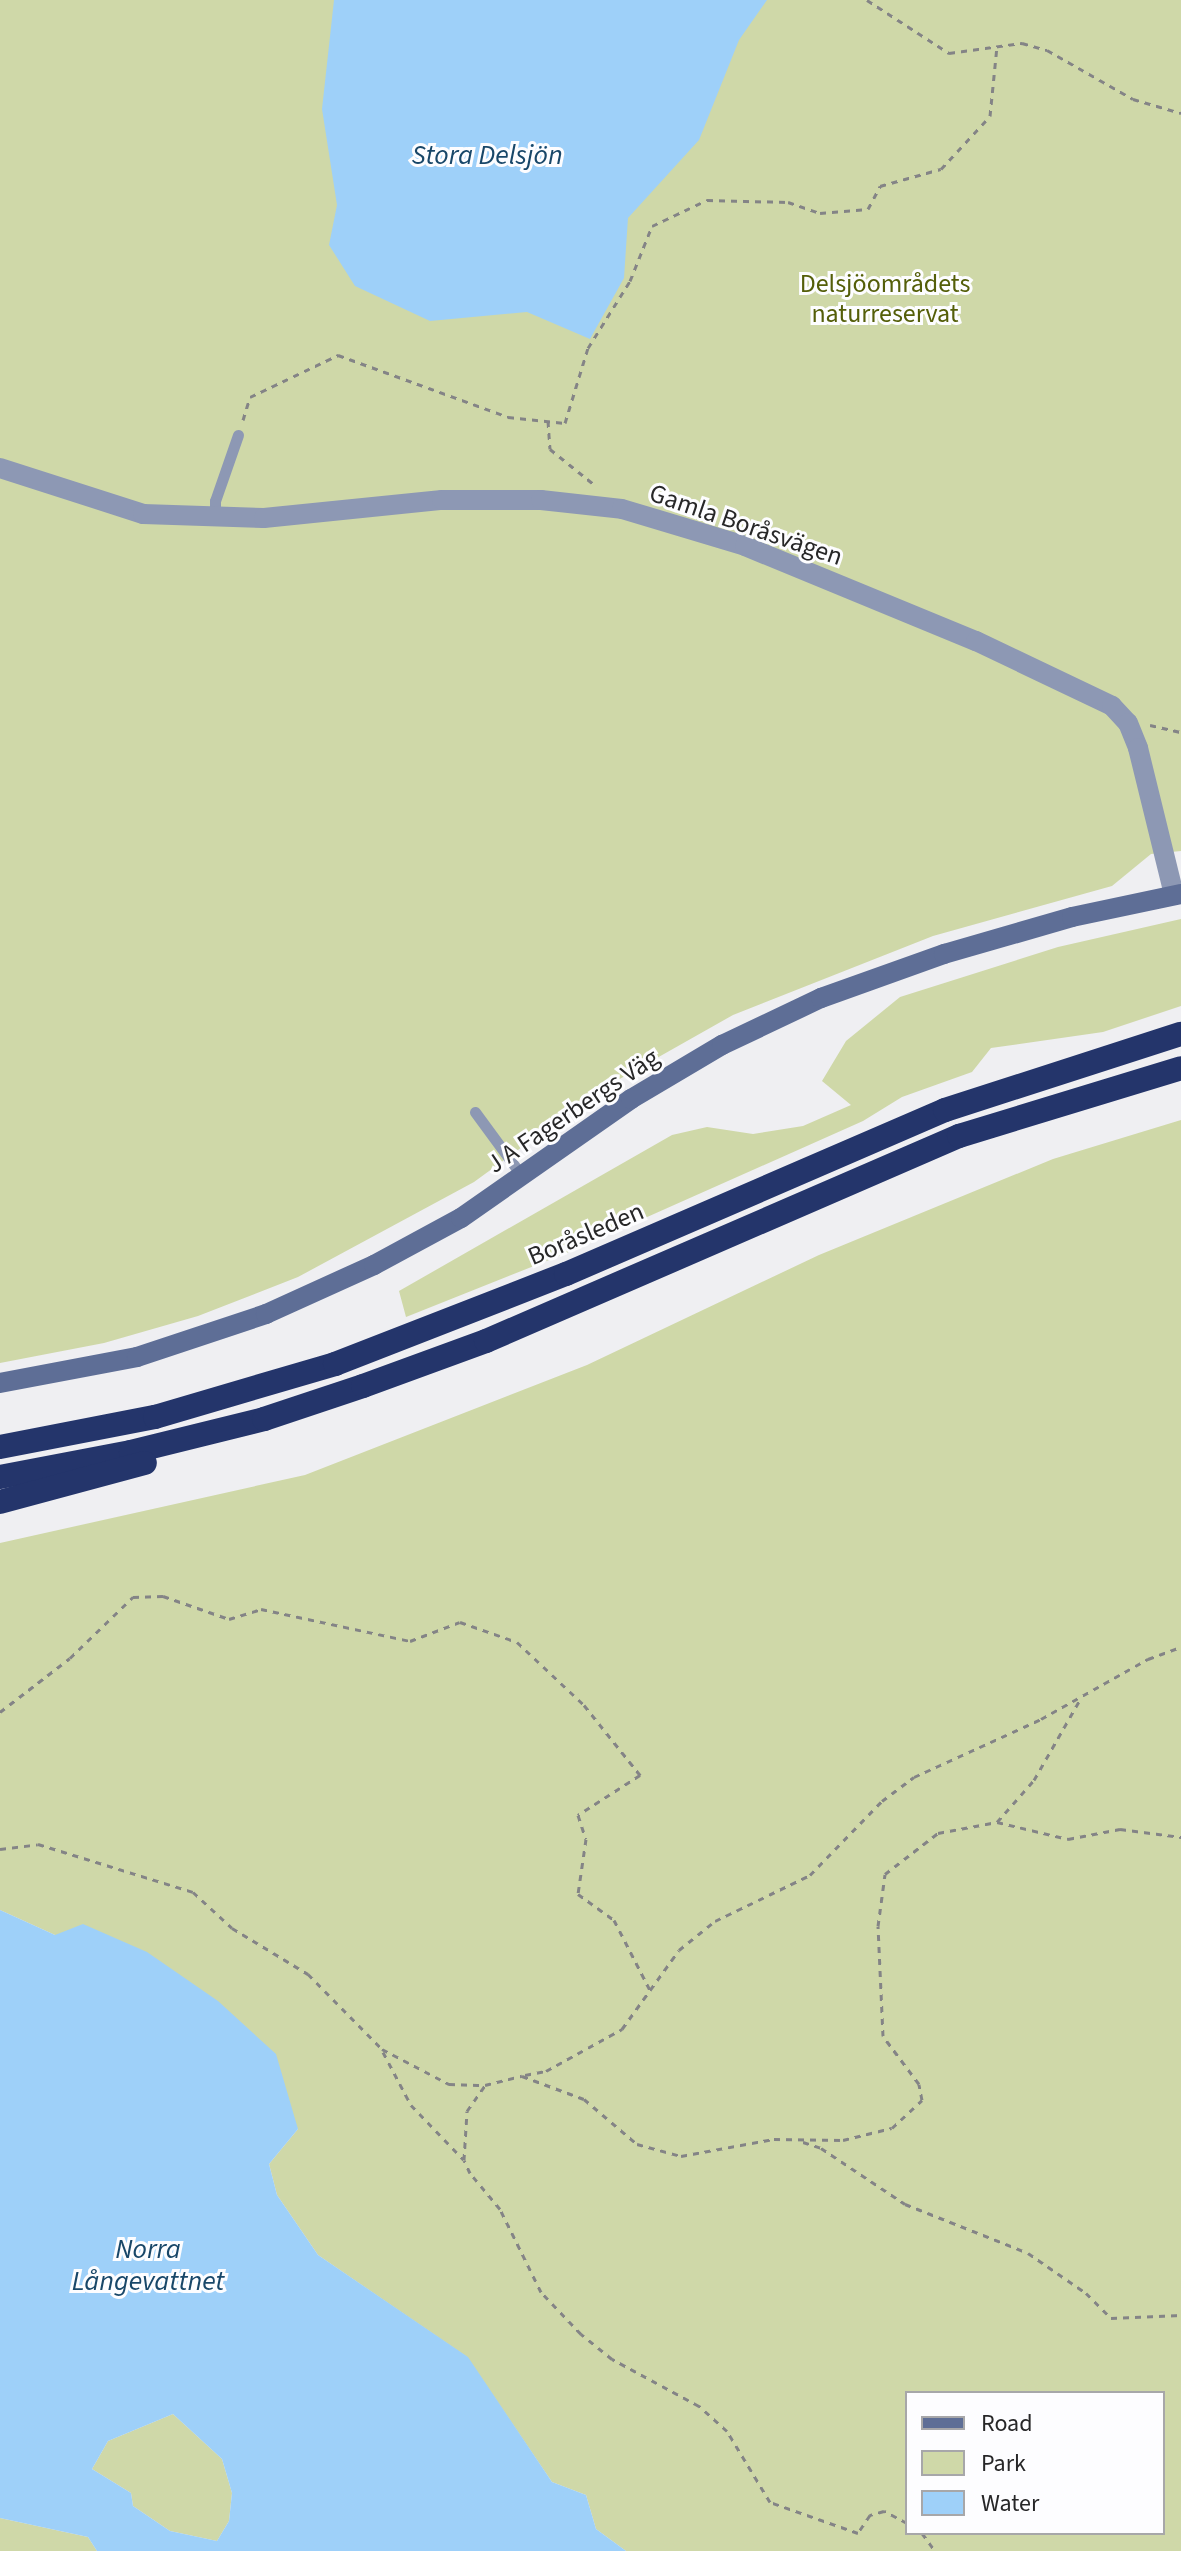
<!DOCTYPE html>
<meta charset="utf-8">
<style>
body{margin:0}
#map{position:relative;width:1181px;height:2551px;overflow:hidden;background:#efeff2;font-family:"Source Sans 3",sans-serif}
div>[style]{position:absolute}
.green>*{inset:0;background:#cfd8a8}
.water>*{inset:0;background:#9ed0f9}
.path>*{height:3px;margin-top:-1.5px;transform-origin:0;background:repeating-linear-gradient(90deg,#848486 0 6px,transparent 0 12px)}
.lane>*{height:11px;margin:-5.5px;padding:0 5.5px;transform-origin:5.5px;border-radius:5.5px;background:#8d98b4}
.street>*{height:20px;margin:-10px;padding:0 10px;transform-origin:10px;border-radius:10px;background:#8d98b4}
.secondary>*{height:20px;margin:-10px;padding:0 10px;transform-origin:10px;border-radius:10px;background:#5e6e96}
.highway>*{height:24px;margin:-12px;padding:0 12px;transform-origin:12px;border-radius:12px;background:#24356b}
span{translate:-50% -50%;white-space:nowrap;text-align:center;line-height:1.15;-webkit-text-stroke:6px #fdfdff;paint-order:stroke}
.park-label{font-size:26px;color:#545e09}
.street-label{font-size:26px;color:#272728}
.water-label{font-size:28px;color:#184769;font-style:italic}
.legend{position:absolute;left:905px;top:2391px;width:260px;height:144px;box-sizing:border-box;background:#fdfdff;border:2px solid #a7a7a9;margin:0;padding:10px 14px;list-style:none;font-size:24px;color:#272728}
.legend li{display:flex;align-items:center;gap:16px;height:40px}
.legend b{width:40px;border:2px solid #a7a7a9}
</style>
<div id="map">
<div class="green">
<div style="clip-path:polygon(0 0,1181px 0,1181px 851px,1151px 854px,1112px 886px,933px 936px,733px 1015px,602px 1089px,474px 1182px,298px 1277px,198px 1316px,104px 1343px,0 1363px)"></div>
<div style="clip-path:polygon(1181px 919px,1181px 1006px,1103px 1032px,991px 1048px,972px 1072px,902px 1097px,863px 1121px,564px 1254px,406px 1317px,399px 1291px,672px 1135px,707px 1127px,753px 1134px,803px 1126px,851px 1105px,822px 1081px,846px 1041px,900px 997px,1058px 947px)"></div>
<div style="clip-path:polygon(evenodd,1181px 1120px,1181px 2551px,626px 2551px,596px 2529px,586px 2495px,552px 2482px,467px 2357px,318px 2255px,277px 2195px,269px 2164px,298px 2129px,55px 1935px,0 1910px,0 1543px,305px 1475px,587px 1365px,819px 1255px,1053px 1159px,1181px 1120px,907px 2393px,1163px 2393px,1163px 2533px,907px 2533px,907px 2393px)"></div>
<div style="clip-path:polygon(173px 2414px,222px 2459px,232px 2493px,229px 2521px,217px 2541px,170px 2531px,133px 2506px,131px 2493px,92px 2469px,108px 2441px)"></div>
<div style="clip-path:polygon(0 2518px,88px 2537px,97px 2551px,0 2551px)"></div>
</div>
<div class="water">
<div style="clip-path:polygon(334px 0,767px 0,739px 40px,699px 140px,628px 218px,624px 278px,590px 339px,527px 312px,430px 321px,355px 286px,329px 245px,337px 205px,322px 109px)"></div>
<div style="clip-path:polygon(evenodd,0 1910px,55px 1935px,83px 1924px,147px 1952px,218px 2001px,276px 2054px,298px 2129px,269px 2164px,277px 2195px,318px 2255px,468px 2357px,552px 2482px,586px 2495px,596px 2529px,626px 2551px,97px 2551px,88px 2537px,0 2518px,0 1910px,173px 2414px,222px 2459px,232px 2493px,229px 2521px,217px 2541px,170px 2531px,133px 2506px,131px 2493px,92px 2469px,108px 2441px,173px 2414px)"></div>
</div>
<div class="path">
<div style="left:867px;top:0;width:98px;rotate:32.9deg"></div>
<div style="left:949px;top:53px;width:74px;rotate:-7.8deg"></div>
<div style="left:1022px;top:43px;width:26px;rotate:16deg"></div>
<div style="left:1047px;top:50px;width:99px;rotate:29.7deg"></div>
<div style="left:1133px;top:99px;width:50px;rotate:16.3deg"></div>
<div style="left:243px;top:420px;width:24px;rotate:-73deg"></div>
<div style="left:250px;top:397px;width:98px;rotate:-25.5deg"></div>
<div style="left:338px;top:355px;width:181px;rotate:20deg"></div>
<div style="left:508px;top:417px;width:57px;rotate:6deg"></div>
<div style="left:565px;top:423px;width:78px;rotate:-73deg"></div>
<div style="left:588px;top:348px;width:79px;rotate:-57.9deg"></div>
<div style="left:630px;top:281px;width:59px;rotate:-68.2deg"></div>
<div style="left:652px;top:226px;width:61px;rotate:-25.3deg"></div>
<div style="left:707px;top:200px;width:81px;rotate:1.4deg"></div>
<div style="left:788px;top:202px;width:34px;rotate:19deg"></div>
<div style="left:820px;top:213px;width:48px;rotate:-4.8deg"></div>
<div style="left:868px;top:209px;width:26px;rotate:-62deg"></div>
<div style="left:880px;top:186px;width:63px;rotate:-15.6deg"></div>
<div style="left:941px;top:169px;width:72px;rotate:-47.2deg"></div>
<div style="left:990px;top:116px;width:70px;rotate:-84.3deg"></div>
<div style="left:548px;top:421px;width:28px;rotate:86deg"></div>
<div style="left:550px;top:449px;width:59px;rotate:38.8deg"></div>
<div style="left:1150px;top:725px;width:32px;rotate:13deg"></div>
<div style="left:0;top:1712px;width:88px;rotate:-37.6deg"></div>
<div style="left:70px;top:1658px;width:88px;rotate:-44.1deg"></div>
<div style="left:133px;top:1597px;width:30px;rotate:-2deg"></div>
<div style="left:163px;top:1596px;width:70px;rotate:19.2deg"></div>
<div style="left:229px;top:1619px;width:34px;rotate:-17deg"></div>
<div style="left:261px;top:1609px;width:152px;rotate:12.1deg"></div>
<div style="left:410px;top:1641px;width:53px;rotate:-20.8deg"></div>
<div style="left:460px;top:1622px;width:60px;rotate:19.3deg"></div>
<div style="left:517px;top:1642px;width:92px;rotate:43.2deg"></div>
<div style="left:584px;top:1705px;width:90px;rotate:51.3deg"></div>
<div style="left:640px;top:1775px;width:74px;rotate:147.2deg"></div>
<div style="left:578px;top:1815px;width:25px;rotate:72deg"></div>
<div style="left:586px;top:1839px;width:56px;rotate:98.3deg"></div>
<div style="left:578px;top:1894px;width:44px;rotate:35.8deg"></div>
<div style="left:614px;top:1920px;width:79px;rotate:62.8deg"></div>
<div style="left:997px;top:1822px;width:73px;rotate:13.5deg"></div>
<div style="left:1068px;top:1839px;width:53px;rotate:-10.9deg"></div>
<div style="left:1120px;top:1829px;width:62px;rotate:7.5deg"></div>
<div style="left:0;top:1849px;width:38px;rotate:-7deg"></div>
<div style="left:38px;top:1844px;width:162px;rotate:17.2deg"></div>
<div style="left:193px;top:1892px;width:53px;rotate:42.7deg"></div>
<div style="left:232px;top:1928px;width:89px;rotate:31.2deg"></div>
<div style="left:308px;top:1974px;width:105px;rotate:45.4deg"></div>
<div style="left:382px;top:2049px;width:76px;rotate:27.6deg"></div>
<div style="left:449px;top:2084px;width:36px;rotate:2deg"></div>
<div style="left:383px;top:2052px;width:60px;rotate:62.2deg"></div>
<div style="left:411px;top:2105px;width:76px;rotate:46.1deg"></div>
<div style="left:525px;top:2075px;width:21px;rotate:-11deg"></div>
<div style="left:546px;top:2071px;width:87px;rotate:-28.9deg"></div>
<div style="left:622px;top:2029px;width:97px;rotate:-54.2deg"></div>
<div style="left:679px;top:1950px;width:46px;rotate:-38.9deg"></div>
<div style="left:715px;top:1921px;width:106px;rotate:-25.8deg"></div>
<div style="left:810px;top:1875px;width:103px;rotate:-45.8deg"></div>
<div style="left:882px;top:1801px;width:40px;rotate:-37deg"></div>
<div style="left:914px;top:1777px;width:140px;rotate:-24.5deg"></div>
<div style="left:1041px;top:1719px;width:123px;rotate:-29.3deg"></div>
<div style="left:1148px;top:1659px;width:35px;rotate:-20deg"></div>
<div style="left:803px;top:2142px;width:19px;rotate:18deg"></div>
<div style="left:821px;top:2148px;width:101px;rotate:33.7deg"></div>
<div style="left:905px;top:2204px;width:132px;rotate:21.7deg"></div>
<div style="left:1028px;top:2253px;width:70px;rotate:34.6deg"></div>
<div style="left:1086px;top:2293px;width:35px;rotate:45deg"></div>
<div style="left:1111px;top:2318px;width:70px;rotate:-2.5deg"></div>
<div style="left:907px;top:2523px;width:26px;rotate:-152deg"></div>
<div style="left:884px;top:2511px;width:15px;rotate:164deg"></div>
<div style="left:870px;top:2515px;width:22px;rotate:124deg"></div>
<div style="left:858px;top:2533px;width:93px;rotate:-160.6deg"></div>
<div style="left:770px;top:2502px;width:83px;rotate:-121.2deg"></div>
<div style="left:727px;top:2431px;width:38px;rotate:-138deg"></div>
<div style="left:699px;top:2406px;width:99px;rotate:-151.6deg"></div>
<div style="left:612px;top:2359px;width:40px;rotate:-141deg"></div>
<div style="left:581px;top:2334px;width:58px;rotate:-133.6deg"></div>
<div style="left:541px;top:2292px;width:93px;rotate:-116.3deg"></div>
<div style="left:500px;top:2209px;width:47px;rotate:-129.8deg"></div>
<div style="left:470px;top:2173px;width:14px;rotate:-115deg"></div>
<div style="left:464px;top:2160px;width:49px;rotate:-86.5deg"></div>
<div style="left:467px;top:2111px;width:32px;rotate:-55deg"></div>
<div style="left:485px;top:2085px;width:38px;rotate:-14deg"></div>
<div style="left:522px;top:2076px;width:66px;rotate:20.4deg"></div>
<div style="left:584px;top:2099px;width:70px;rotate:40.3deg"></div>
<div style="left:637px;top:2144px;width:46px;rotate:15.3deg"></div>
<div style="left:681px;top:2156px;width:95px;rotate:-10.4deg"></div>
<div style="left:774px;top:2139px;width:69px;rotate:0.8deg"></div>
<div style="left:843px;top:2140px;width:50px;rotate:-13.8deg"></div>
<div style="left:892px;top:2128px;width:41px;rotate:-43deg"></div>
<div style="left:922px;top:2100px;width:16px;rotate:-101deg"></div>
<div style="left:919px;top:2084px;width:60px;rotate:-126.9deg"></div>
<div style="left:883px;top:2036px;width:110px;rotate:-92.6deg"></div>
<div style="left:878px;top:1926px;width:52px;rotate:-82.3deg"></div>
<div style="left:885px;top:1874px;width:67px;rotate:-37.7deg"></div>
<div style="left:938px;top:1833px;width:60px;rotate:-10.6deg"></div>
<div style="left:997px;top:1822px;width:56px;rotate:-48.6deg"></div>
<div style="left:1034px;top:1780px;width:95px;rotate:-60.2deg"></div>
<div style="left:922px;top:2533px;width:22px;rotate:54deg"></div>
</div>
<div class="lane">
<div style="left:215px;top:518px;width:17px;rotate:-90deg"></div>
<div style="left:215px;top:501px;width:70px;rotate:-70.8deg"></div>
<div style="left:475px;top:1112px;width:79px;rotate:53.7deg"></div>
</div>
<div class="street">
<div style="left:0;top:468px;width:150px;rotate:17.8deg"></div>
<div style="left:143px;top:514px;width:121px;rotate:1.9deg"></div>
<div style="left:264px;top:518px;width:179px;rotate:-5.8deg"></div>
<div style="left:442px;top:500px;width:99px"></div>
<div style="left:541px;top:500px;width:81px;rotate:6.3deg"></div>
<div style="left:622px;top:509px;width:128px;rotate:16.7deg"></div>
<div style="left:745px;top:546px;width:250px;rotate:22.4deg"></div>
<div style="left:976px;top:641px;width:151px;rotate:25.5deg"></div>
<div style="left:1112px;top:706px;width:23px;rotate:47deg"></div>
<div style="left:1128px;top:723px;width:27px;rotate:68deg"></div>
<div style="left:1138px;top:748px;width:151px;rotate:76.2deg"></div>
</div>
<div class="secondary">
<div style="left:0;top:1383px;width:139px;rotate:-10.7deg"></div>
<div style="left:137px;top:1357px;width:136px;rotate:-18.4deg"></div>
<div style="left:266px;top:1314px;width:119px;rotate:-24.4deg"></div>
<div style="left:374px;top:1265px;width:99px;rotate:-28.4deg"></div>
<div style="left:461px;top:1218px;width:208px;rotate:-35deg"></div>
<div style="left:631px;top:1099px;width:106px;rotate:-30.7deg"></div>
<div style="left:722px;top:1045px;width:110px;rotate:-25.4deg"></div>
<div style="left:821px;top:998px;width:131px;rotate:-19.7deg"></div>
<div style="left:944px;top:954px;width:133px;rotate:-16.1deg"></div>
<div style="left:1072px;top:917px;width:111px;rotate:-11.9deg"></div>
</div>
<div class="highway">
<div style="left:0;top:1447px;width:158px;rotate:-11deg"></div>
<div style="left:155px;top:1417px;width:188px;rotate:-16.4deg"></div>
<div style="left:335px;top:1364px;width:248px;rotate:-21.3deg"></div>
<div style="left:566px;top:1274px;width:413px;rotate:-23.4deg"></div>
<div style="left:945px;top:1110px;width:248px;rotate:-17.9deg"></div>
<div style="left:0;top:1477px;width:133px;rotate:-10.8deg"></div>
<div style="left:131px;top:1452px;width:137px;rotate:-13.9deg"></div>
<div style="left:264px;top:1419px;width:104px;rotate:-18.4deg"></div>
<div style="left:363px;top:1386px;width:131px;rotate:-20.1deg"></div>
<div style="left:486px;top:1341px;width:516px;rotate:-23.43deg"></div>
<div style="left:959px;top:1136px;width:232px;rotate:-17deg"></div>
<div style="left:0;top:1502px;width:150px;rotate:-15.1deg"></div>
</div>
<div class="park-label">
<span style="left:885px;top:299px">Delsjöområdets<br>naturreservat</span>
</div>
<div class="street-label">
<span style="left:746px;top:525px;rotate:19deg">Gamla Boråsvägen</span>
<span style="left:573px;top:1111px;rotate:-34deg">J A Fagerbergs Väg</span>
<span style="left:586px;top:1234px;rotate:-23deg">Boråsleden</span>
</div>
<div class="water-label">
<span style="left:487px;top:155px">Stora Delsjön</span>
<span style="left:148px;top:2265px">Norra<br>Långevattnet</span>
</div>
<ul class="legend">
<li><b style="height:10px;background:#5e6e96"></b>Road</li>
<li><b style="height:22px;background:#cfd8a8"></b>Park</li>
<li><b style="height:22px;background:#9ed0f9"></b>Water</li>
</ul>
</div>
